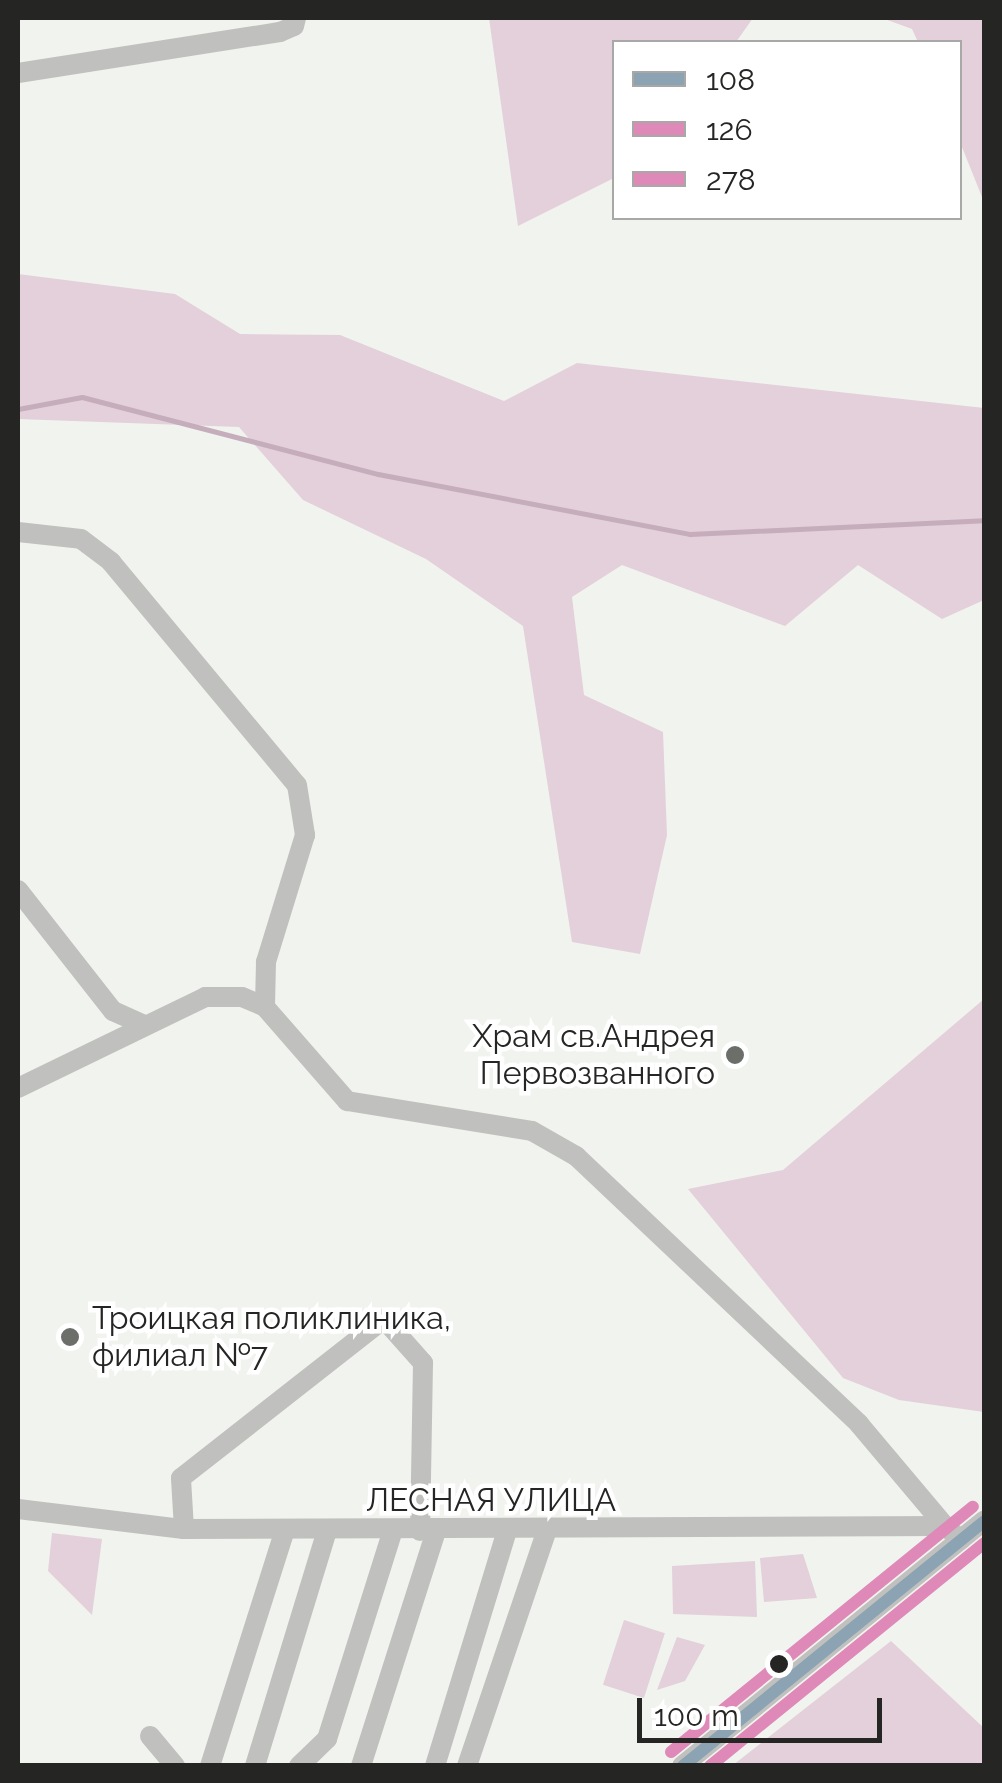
<!DOCTYPE html>
<meta charset="utf-8">
<style>
body{margin:0}
#map{position:relative;width:1002px;height:1783px;overflow:hidden;background:#f1f3ee;font-family:Raleway,sans-serif}
div>[style]{position:absolute}
.green>*{inset:0;background:#e3d0da;transform-origin:0 0}
.stream>*{height:5px;margin:-2.5px;padding:0 2.5px;transform-origin:2.5px;border-radius:2.5px;background:#c5adbb}
.minor>*{height:20px;margin:-10px;padding:0 10px;transform-origin:10px;border-radius:10px;background:#c0c1be}
.bus-1>*{height:12px;margin:-6px;padding:0 6px;transform-origin:6px;border-radius:6px;background:#8ba3b2}
.bus-2>*{height:12px;margin:-6px;padding:0 6px;transform-origin:6px;border-radius:6px;background:#de89b8}
.bus-3>*{height:12px;margin:-6px;padding:0 6px;transform-origin:6px;border-radius:6px;background:#de89b8}
.dots>*{width:28px;height:28px;translate:-50% -50%;box-sizing:border-box;border:5px solid #fff;border-radius:50%}
span{translate:-50% -50%;white-space:nowrap;text-align:center;line-height:1.15;-webkit-text-stroke:9px #fff;paint-order:stroke}
.poi-label{font-size:32px;color:#252623}
.right{translate:-100% -50%;text-align:right}
.left{translate:0 -50%;text-align:left}
.street-label{font-size:32px;color:#252623}
.frame{position:absolute;inset:0;border:20px solid #252623;pointer-events:none}
.legend{position:absolute;left:612px;top:40px;width:350px;height:180px;box-sizing:border-box;background:#fff;border:2px solid #a8a8a7;margin:0;padding:12px 18px;list-style:none;font-size:30px;color:#252623}
.legend li{display:flex;align-items:center;gap:20px;height:50px}
.legend b{width:50px;border:2px solid #a8a8a7}
.scale{position:absolute;left:637px;top:1698px;width:245px;height:45px;box-sizing:border-box;border:5px solid #252623;border-top:0;padding-left:12px;font-size:30px;line-height:35px;white-space:nowrap;color:#252623;-webkit-text-stroke:8px #fff;paint-order:stroke}
</style>
<div id="map">
<div class="green">
<div style="clip-path:polygon(489px 18px,753px 18px,736px 42px,614px 42px,614px 178px,518px 226px)"></div>
<div style="clip-path:polygon(882px 18px,984px 18px,984px 202px,960px 142px,960px 42px,918px 42px,912px 29px)"></div>
<div style="clip-path:polygon(18px 274px,175px 294px,240px 334px,340px 335px,504px 401px,577px 363px,984px 408px,984px 600px,942px 619px,858px 565px,785px 626px,622px 565px,572px 597px,584px 695px,663px 732px,667px 835px,640px 954px,572px 942px,523px 626px,426px 559px,303px 500px,239px 427px,18px 419px)"></div>
<div style="clip-path:polygon(984px 999px,984px 1412px,899px 1400px,843px 1378px,688px 1189px,783px 1170px)"></div>
<div style="clip-path:polygon(52px 1533px,102px 1539px,92px 1615px,48px 1571px)"></div>
<div style="clip-path:polygon(803px 1554px,817px 1598px,764px 1602px,760px 1558px)"></div>
<div style="clip-path:polygon(755px 1561px,757px 1617px,673px 1614px,672px 1566px)"></div>
<div style="left:624px;top:1620px;width:43px;height:68px;rotate:18deg"></div>
<div style="clip-path:polygon(677px 1637px,705px 1645px,685px 1681px,657px 1690px)"></div>
<div style="clip-path:polygon(891px 1641px,984px 1728px,984px 1765px,733px 1765px)"></div>
</div>
<div class="stream">
<div style="left:18px;top:409px;width:65px;rotate:-10.6deg"></div>
<div style="left:82px;top:397px;width:306px;rotate:14.6deg"></div>
<div style="left:378px;top:474px;width:318px;rotate:10.9deg"></div>
<div style="left:690px;top:534px;width:294px;rotate:-2.7deg"></div>
</div>
<div class="minor">
<div style="left:18px;top:73px;width:265px;rotate:-8.9deg"></div>
<div style="left:280px;top:32px;width:15px;rotate:-23deg"></div>
<div style="left:294px;top:26px;width:8px;rotate:-76deg"></div>
<div style="left:18px;top:532px;width:63px;rotate:6.3deg"></div>
<div style="left:81px;top:539px;width:38px;rotate:37deg"></div>
<div style="left:111px;top:562px;width:290px;rotate:50.2deg"></div>
<div style="left:297px;top:785px;width:51px;rotate:80.9deg"></div>
<div style="left:305px;top:835px;width:133px;rotate:107.1deg"></div>
<div style="left:266px;top:962px;width:45px;rotate:91.3deg"></div>
<div style="left:18px;top:890px;width:154px;rotate:51.9deg"></div>
<div style="left:113px;top:1011px;width:34px;rotate:24deg"></div>
<div style="left:18px;top:1088px;width:208px;rotate:-25.9deg"></div>
<div style="left:205px;top:997px;width:37px"></div>
<div style="left:242px;top:997px;width:25px;rotate:23deg"></div>
<div style="left:265px;top:1007px;width:125px;rotate:48.9deg"></div>
<div style="left:347px;top:1101px;width:187px;rotate:9.2deg"></div>
<div style="left:532px;top:1131px;width:51px;rotate:29.6deg"></div>
<div style="left:576px;top:1156px;width:390px;rotate:43.4deg"></div>
<div style="left:859px;top:1424px;width:133px;rotate:49.9deg"></div>
<div style="left:18px;top:1509px;width:167px;rotate:6.9deg"></div>
<div style="left:184px;top:1529px;width:761px;rotate:-0.23deg"></div>
<div style="left:945px;top:1526px;width:21px;rotate:41deg"></div>
<div style="left:184px;top:1529px;width:51px;rotate:-93.4deg"></div>
<div style="left:181px;top:1478px;width:258px;rotate:-38.1deg"></div>
<div style="left:384px;top:1319px;width:59px;rotate:48.4deg"></div>
<div style="left:423px;top:1363px;width:168px;rotate:91deg"></div>
<div style="left:150px;top:1736px;width:39px;rotate:50deg"></div>
<div style="left:210px;top:1766px;width:248px;rotate:-72.4deg"></div>
<div style="left:255px;top:1766px;width:247px;rotate:-73deg"></div>
<div style="left:299px;top:1766px;width:39px;rotate:-44deg"></div>
<div style="left:327px;top:1739px;width:219px;rotate:-72.5deg"></div>
<div style="left:361px;top:1766px;width:247px;rotate:-72.3deg"></div>
<div style="left:435px;top:1766px;width:247px;rotate:-73deg"></div>
<div style="left:467px;top:1766px;width:249px;rotate:-71.3deg"></div>
<div style="left:682px;top:1766px;width:389px;rotate:-39.1deg"></div>
</div>
<div class="bus-1">
<div style="left:683px;top:1766px;width:388px;rotate:-39.1deg"></div>
</div>
<div class="bus-2">
<div style="left:710px;top:1766px;width:353px;rotate:-39.1deg"></div>
</div>
<div class="bus-3">
<div style="left:671px;top:1752px;width:389px;rotate:-39.1deg"></div>
</div>
<div class="dots">
<div style="left:735px;top:1055px;background:#6c6e6a"></div>
<div style="left:70px;top:1337px;background:#6c6e6a"></div>
<div style="left:779px;top:1664px;background:#252623"></div>
</div>
<div class="poi-label">
<span class="right" style="left:715px;top:1055px">Храм св.Андрея<br>Первозванного</span>
<span class="left" style="left:92px;top:1337px">Троицкая поликлиника,<br>филиал №7</span>
</div>
<div class="street-label">
<span style="left:491px;top:1500px">ЛЕСНАЯ УЛИЦА</span>
</div>
<div class="frame"></div>
<ul class="legend">
<li><b style="height:12px;background:#8ba3b2"></b>108</li>
<li><b style="height:12px;background:#de89b8"></b>126</li>
<li><b style="height:12px;background:#de89b8"></b>278</li>
</ul>
<div class="scale">100 m</div>
</div>
